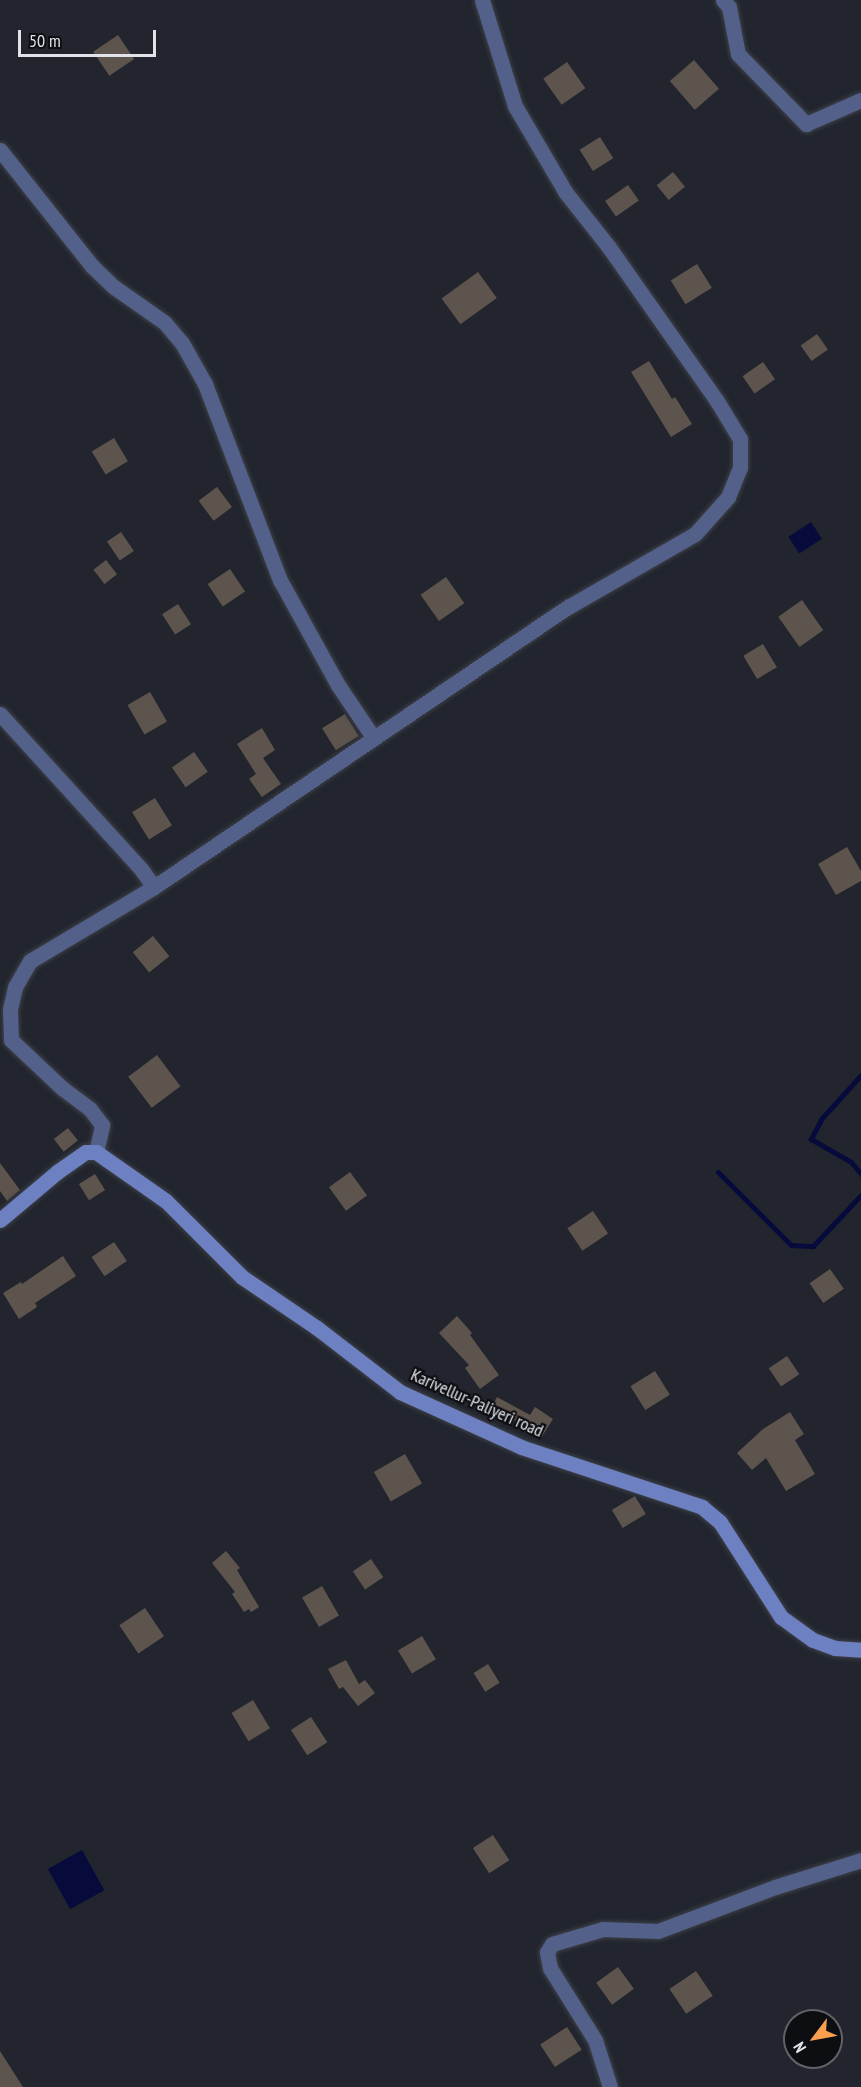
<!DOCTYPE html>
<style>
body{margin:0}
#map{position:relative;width:861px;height:2087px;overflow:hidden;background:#22252e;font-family:"PT Sans Narrow",sans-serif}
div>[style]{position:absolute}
.water>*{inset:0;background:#070b3b;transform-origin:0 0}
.stream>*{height:5px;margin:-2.5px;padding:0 2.5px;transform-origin:2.5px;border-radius:2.5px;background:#070b3b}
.building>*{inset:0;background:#5d544d;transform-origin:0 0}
.roads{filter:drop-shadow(0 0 2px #3d4048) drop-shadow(0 0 2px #3d4048)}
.street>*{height:15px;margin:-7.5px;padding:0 7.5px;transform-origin:7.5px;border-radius:7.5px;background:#536089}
.secondary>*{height:15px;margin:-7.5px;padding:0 7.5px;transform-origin:7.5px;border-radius:7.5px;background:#6d80c2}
span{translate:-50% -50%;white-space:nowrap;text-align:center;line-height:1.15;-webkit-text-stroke:4.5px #0d0e12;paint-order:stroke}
.street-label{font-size:18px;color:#e1e3e8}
.north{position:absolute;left:783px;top:2009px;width:60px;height:60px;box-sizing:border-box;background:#0d0e12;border:2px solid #626368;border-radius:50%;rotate:238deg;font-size:16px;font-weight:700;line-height:24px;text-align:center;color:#e1e3e8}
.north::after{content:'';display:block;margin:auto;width:21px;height:27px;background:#fa9f4f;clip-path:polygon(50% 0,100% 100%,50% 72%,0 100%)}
.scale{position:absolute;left:18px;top:30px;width:138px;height:27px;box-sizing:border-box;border:3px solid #e1e3e8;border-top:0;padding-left:8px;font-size:18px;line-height:21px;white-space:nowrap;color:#e1e3e8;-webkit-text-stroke:4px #0d0e12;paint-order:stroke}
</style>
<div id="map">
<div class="water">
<div style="left:811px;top:522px;width:20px;height:27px;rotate:57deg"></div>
<div style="left:82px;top:1850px;width:46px;height:39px;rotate:61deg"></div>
</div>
<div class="stream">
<div style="left:861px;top:1075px;width:58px;rotate:132.2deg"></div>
<div style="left:822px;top:1118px;width:24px;rotate:118deg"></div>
<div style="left:811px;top:1139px;width:46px;rotate:29.9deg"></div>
<div style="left:851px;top:1162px;width:16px;rotate:50deg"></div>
<div style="left:718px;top:1172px;width:103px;rotate:45deg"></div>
<div style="left:791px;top:1245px;width:22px;rotate:3deg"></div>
<div style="left:813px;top:1246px;width:70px;rotate:-46.7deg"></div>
</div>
<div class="building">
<div style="left:118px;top:35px;width:29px;height:30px;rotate:56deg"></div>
<div style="left:694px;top:60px;width:38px;height:32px;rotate:49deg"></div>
<div style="left:567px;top:62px;width:32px;height:29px;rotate:55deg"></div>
<div style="left:600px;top:137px;width:25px;height:24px;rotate:58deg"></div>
<div style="left:673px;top:172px;width:19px;height:21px;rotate:51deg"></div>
<div style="left:628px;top:185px;width:19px;height:28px;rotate:55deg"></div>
<div style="left:697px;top:264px;width:28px;height:31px;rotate:58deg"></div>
<div style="left:478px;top:272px;width:32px;height:45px;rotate:54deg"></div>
<div style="left:817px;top:334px;width:19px;height:20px;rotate:55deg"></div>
<div style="clip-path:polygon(649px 361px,672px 399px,675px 397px,692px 424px,671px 437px,631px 372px)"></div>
<div style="left:763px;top:362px;width:21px;height:25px;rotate:55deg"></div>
<div style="left:114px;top:438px;width:27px;height:26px;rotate:59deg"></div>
<div style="left:217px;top:487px;width:25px;height:23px;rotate:53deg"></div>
<div style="left:121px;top:532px;width:23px;height:17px;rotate:56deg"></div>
<div style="left:106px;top:560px;width:18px;height:16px;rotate:52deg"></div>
<div style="left:230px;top:569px;width:27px;height:27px;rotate:56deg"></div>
<div style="left:446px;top:577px;width:32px;height:31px;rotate:55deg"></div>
<div style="left:802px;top:600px;width:37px;height:29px;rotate:55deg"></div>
<div style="left:178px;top:604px;width:24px;height:19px;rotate:57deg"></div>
<div style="left:763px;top:644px;width:27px;height:23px;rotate:59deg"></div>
<div style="left:150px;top:692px;width:34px;height:26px;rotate:60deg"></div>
<div style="left:345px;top:714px;width:26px;height:27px;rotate:58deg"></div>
<div style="clip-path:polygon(262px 728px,275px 750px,263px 758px,281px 784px,262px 797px,249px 779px,256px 774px,237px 744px)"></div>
<div style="left:194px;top:752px;width:24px;height:27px;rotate:55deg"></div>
<div style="left:155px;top:798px;width:32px;height:27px;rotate:58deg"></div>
<div style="clip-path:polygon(847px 847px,861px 871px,861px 881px,836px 895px,818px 864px)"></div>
<div style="left:153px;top:936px;width:26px;height:26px;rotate:51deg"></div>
<div style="left:157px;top:1055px;width:39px;height:36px;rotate:53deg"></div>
<div style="left:68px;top:1128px;width:16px;height:18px;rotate:52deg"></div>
<div style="clip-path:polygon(0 1163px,20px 1190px,7px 1201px,0 1191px)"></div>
<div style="left:350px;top:1172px;width:29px;height:26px;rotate:54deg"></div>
<div style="left:95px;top:1174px;width:19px;height:19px;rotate:58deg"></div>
<div style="left:593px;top:1211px;width:27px;height:31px;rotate:56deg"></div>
<div style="left:114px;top:1242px;width:23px;height:27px;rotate:56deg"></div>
<div style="clip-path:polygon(63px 1256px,76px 1276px,35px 1303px,37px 1307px,19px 1319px,3px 1293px,21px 1282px,22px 1284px)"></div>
<div style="left:830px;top:1269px;width:24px;height:25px;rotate:55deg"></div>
<div style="clip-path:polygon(457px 1316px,472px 1333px,470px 1335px,499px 1375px,480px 1389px,465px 1368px,469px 1365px,439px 1333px)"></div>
<div style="left:787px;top:1356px;width:22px;height:22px;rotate:56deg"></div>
<div style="left:655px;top:1371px;width:28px;height:29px;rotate:58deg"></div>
<div style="clip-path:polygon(497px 1397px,530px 1415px,535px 1407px,553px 1419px,541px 1438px,509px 1417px,506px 1423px,489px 1413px)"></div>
<div style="clip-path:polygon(790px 1412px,804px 1434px,795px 1440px,815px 1474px,786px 1491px,766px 1458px,752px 1470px,737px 1453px,763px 1429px)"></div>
<div style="left:405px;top:1454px;width:34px;height:36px;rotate:60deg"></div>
<div style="left:635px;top:1496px;width:21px;height:27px;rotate:59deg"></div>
<div style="clip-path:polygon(226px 1551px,240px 1568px,237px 1570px,259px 1607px,251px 1612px,249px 1609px,244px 1612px,232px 1594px,235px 1592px,212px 1563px)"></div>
<div style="left:371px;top:1559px;width:22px;height:22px;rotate:56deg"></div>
<div style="left:322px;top:1586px;width:34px;height:23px;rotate:60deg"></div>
<div style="left:145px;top:1608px;width:34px;height:31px;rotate:56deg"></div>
<div style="left:422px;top:1636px;width:27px;height:28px;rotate:59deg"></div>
<div style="clip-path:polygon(346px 1660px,359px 1684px,365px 1680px,375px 1693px,358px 1706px,343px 1687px,339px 1689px,328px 1669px)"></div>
<div style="left:488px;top:1664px;width:22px;height:17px;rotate:58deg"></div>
<div style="left:253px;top:1700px;width:33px;height:25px;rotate:59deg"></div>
<div style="left:311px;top:1717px;width:30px;height:24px;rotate:57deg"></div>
<div style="left:493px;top:1835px;width:30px;height:24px;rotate:57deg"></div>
<div style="left:618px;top:1967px;width:27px;height:27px;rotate:54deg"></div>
<div style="left:696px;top:1971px;width:30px;height:32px;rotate:56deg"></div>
<div style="left:567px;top:2027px;width:27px;height:32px;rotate:57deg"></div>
<div style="clip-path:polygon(0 2051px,23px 2087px,0 2087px)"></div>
</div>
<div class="roads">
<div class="street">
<div style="left:723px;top:0;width:9px;rotate:49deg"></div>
<div style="left:729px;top:7px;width:48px;rotate:79.2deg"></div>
<div style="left:738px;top:54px;width:98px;rotate:45.8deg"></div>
<div style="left:806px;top:124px;width:60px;rotate:-23.6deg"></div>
<div style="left:0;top:150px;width:148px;rotate:51.6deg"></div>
<div style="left:92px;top:266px;width:30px;rotate:44deg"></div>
<div style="left:114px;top:287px;width:62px;rotate:35.2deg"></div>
<div style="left:165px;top:323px;width:26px;rotate:50deg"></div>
<div style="left:182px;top:343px;width:47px;rotate:60.7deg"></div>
<div style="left:205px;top:384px;width:210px;rotate:69.1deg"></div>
<div style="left:280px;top:580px;width:120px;rotate:61.1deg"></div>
<div style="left:338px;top:685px;width:63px;rotate:56.1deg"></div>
<div style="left:0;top:714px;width:210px;rotate:47.7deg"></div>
<div style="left:141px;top:869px;width:22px;rotate:54deg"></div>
<div style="left:96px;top:1152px;width:28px;rotate:-77deg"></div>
<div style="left:102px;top:1125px;width:20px;rotate:-127deg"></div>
<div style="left:90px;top:1109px;width:35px;rotate:-143deg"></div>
<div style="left:62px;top:1088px;width:70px;rotate:-136.7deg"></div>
<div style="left:11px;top:1040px;width:31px;rotate:-92deg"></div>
<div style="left:10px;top:1009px;width:23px;rotate:-77deg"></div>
<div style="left:15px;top:987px;width:30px;rotate:-60deg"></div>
<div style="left:30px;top:961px;width:144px;rotate:-30.8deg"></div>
<div style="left:154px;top:887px;width:500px;rotate:-34.1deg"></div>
<div style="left:568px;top:607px;width:146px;rotate:-29.9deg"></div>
<div style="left:695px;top:534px;width:50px;rotate:-48.3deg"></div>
<div style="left:728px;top:497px;width:31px;rotate:-68deg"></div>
<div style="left:740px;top:468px;width:29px;rotate:-90deg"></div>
<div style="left:740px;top:439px;width:44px;rotate:-121.2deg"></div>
<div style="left:717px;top:401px;width:189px;rotate:-125.1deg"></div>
<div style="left:608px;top:246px;width:68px;rotate:-128.4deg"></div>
<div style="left:566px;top:193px;width:101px;rotate:-120.4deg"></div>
<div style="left:515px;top:106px;width:111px;rotate:-107.3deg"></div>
<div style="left:610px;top:2087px;width:49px;rotate:-107.7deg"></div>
<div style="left:595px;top:2040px;width:85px;rotate:-122deg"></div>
<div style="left:550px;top:1968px;width:16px;rotate:-101deg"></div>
<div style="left:547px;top:1952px;width:9px;rotate:-58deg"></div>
<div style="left:552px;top:1944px;width:53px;rotate:-16.4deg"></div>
<div style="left:603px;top:1929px;width:55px;rotate:2.1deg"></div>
<div style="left:658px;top:1931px;width:125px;rotate:-20.6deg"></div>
<div style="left:775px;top:1887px;width:90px;rotate:-17.4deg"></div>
</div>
<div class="secondary">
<div style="left:0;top:1220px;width:75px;rotate:-40.1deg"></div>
<div style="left:57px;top:1172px;width:35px;rotate:-35deg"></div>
<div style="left:86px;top:1152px;width:10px"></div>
<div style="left:96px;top:1152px;width:85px;rotate:35deg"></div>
<div style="left:166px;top:1201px;width:107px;rotate:45deg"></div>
<div style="left:242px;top:1277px;width:91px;rotate:34.2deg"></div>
<div style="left:317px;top:1328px;width:105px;rotate:37.6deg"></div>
<div style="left:400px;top:1392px;width:133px;rotate:24.4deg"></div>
<div style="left:521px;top:1447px;width:191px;rotate:18.3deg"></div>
<div style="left:702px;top:1507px;width:23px;rotate:40deg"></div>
<div style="left:720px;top:1522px;width:113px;rotate:57.3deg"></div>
<div style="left:781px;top:1617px;width:39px;rotate:36deg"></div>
<div style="left:813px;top:1640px;width:23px;rotate:20deg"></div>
<div style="left:835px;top:1648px;width:26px;rotate:4deg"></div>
</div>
</div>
<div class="street-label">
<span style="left:477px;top:1403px;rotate:24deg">Karivellur-Paliyeri road</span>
</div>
<div class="north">N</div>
<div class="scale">50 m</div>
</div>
